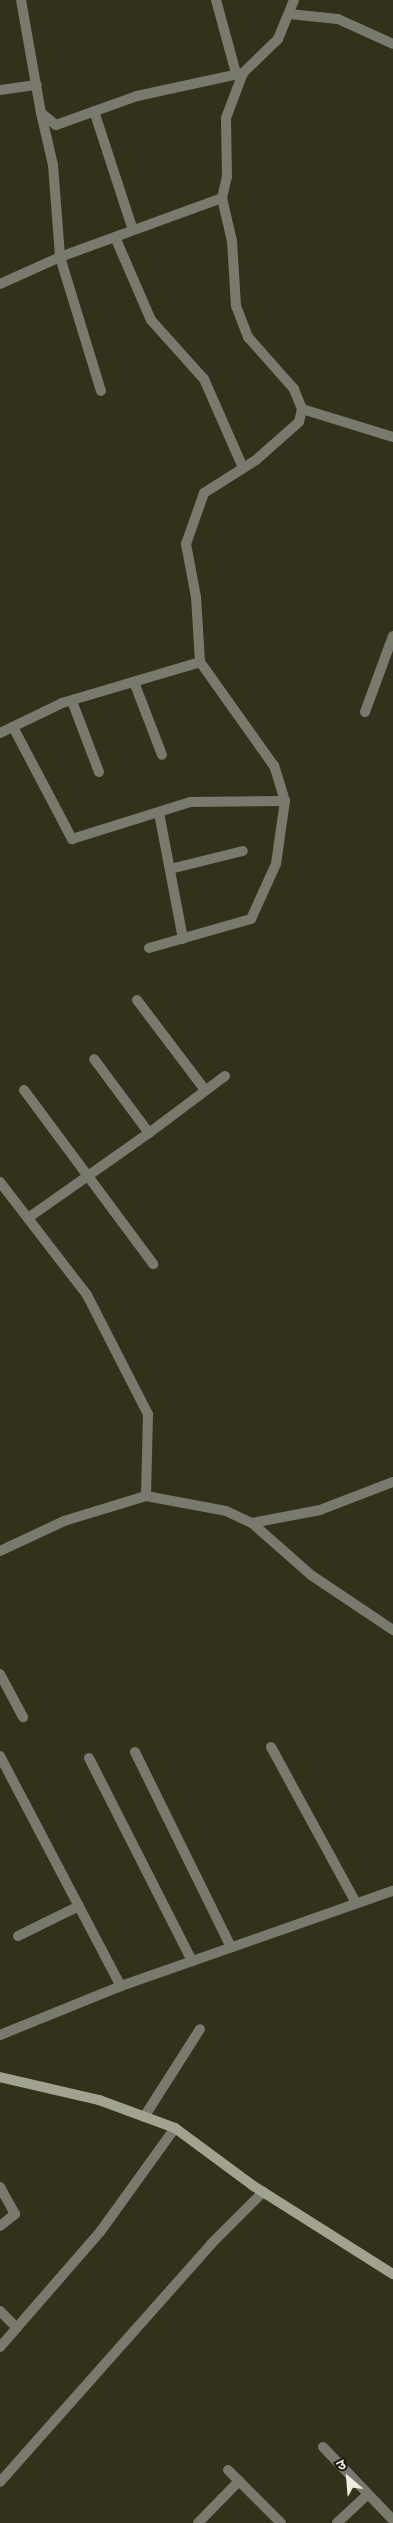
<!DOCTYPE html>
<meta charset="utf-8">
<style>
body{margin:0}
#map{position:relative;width:393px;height:2523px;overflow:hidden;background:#32321a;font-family:"Public Sans","Noto Sans Devanagari",sans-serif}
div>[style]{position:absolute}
.lane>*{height:10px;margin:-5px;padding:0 5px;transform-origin:5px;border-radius:5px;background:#79796e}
.street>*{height:10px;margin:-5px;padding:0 5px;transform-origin:5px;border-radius:5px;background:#79796e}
.secondary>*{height:10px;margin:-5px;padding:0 5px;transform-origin:5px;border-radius:5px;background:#a2a290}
span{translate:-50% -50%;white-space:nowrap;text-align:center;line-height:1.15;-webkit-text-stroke:4px #19190f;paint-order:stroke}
.north{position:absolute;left:323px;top:2453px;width:50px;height:50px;-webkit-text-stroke:4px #19190f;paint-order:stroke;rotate:333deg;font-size:14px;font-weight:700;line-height:20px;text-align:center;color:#ecedde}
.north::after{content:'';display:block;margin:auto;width:18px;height:22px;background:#ecedde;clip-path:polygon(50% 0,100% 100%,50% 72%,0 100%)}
</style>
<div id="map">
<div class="lane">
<div style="left:365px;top:712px;width:81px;rotate:-69.8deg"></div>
</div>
<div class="street">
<div style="left:21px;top:0;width:115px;rotate:80deg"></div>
<div style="left:41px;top:113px;width:19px;rotate:39deg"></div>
<div style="left:56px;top:125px;width:86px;rotate:-19.7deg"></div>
<div style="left:137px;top:96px;width:108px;rotate:-12.2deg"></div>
<div style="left:216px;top:0;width:76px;rotate:74.7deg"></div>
<div style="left:289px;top:14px;width:49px;rotate:5.8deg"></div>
<div style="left:338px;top:19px;width:60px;rotate:24.4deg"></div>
<div style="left:0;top:90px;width:37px;rotate:-8deg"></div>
<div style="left:94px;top:111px;width:125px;rotate:71.9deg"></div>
<div style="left:41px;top:113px;width:53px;rotate:77deg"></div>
<div style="left:53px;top:165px;width:92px;rotate:85.6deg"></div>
<div style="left:60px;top:257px;width:140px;rotate:73deg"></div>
<div style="left:115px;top:237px;width:90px;rotate:66.6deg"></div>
<div style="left:151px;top:320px;width:79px;rotate:48.1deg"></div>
<div style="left:204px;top:379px;width:97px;rotate:66.3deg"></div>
<div style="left:0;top:284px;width:66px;rotate:-24.2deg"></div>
<div style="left:60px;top:257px;width:172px;rotate:-20deg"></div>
<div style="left:302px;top:409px;width:95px;rotate:17.1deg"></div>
<div style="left:134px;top:682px;width:78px;rotate:69deg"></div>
<div style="left:72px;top:701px;width:76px;rotate:69.2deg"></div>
<div style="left:13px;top:727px;width:127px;rotate:62.2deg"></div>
<div style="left:72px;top:839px;width:124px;rotate:-17.4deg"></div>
<div style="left:190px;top:802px;width:95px;rotate:-0.6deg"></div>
<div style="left:285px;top:801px;width:37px;rotate:-107deg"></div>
<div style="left:274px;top:766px;width:128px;rotate:-125.4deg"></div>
<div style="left:0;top:733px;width:69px;rotate:-25.8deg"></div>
<div style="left:62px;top:703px;width:144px;rotate:-16.5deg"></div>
<div style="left:200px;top:662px;width:65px;rotate:-93.5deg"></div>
<div style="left:196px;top:597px;width:54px;rotate:-100.7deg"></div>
<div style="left:186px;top:544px;width:54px;rotate:-70.6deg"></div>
<div style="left:204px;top:493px;width:62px;rotate:-32.4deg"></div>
<div style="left:256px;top:460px;width:57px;rotate:-41.5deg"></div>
<div style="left:299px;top:422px;width:13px;rotate:-77deg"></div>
<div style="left:302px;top:409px;width:22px;rotate:-112deg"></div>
<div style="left:294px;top:389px;width:69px;rotate:-131.5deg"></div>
<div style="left:248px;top:337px;width:33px;rotate:-111deg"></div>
<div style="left:236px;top:306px;width:65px;rotate:-93.5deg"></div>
<div style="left:232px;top:241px;width:44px;rotate:-103.1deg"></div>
<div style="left:222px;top:198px;width:22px;rotate:-77deg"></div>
<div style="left:227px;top:177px;width:59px;rotate:-91deg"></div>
<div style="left:226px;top:118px;width:48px;rotate:-69.3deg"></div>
<div style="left:243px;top:73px;width:49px;rotate:-44.2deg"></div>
<div style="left:278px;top:39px;width:42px;rotate:-67.7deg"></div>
<div style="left:159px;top:813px;width:128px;rotate:79.2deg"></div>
<div style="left:170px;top:869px;width:75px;rotate:-13.9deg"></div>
<div style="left:149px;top:948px;width:106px;rotate:-15.9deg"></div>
<div style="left:251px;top:919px;width:60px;rotate:-65.6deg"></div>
<div style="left:276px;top:864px;width:64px;rotate:-81.9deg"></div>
<div style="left:137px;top:1000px;width:113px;rotate:52.9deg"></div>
<div style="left:24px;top:1090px;width:217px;rotate:53.4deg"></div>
<div style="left:149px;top:1133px;width:95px;rotate:-36.9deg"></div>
<div style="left:0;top:1182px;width:143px;rotate:52.4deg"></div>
<div style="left:87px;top:1295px;width:134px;rotate:62.9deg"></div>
<div style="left:148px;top:1414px;width:82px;rotate:91.4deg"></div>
<div style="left:146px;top:1496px;width:81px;rotate:10.6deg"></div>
<div style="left:226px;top:1511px;width:29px;rotate:25deg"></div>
<div style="left:28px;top:1218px;width:148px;rotate:-35.1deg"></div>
<div style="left:149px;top:1133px;width:92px;rotate:-126.6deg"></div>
<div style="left:393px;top:1482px;width:78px;rotate:159deg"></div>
<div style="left:320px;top:1510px;width:69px;rotate:169.2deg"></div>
<div style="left:252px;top:1523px;width:79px;rotate:41.4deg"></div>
<div style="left:311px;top:1575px;width:99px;rotate:33.9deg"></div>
<div style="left:0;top:1551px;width:71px;rotate:-25.1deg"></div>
<div style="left:64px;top:1521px;width:86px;rotate:-17deg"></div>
<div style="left:0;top:1674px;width:49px;rotate:61.9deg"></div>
<div style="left:271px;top:1747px;width:178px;rotate:61.4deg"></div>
<div style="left:135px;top:1752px;width:217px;rotate:63.8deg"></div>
<div style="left:0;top:1756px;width:260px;rotate:62.3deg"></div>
<div style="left:89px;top:1758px;width:228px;rotate:63.1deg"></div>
<div style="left:18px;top:1936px;width:68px;rotate:-26.2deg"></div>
<div style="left:0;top:2035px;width:131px;rotate:-22deg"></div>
<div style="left:121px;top:1986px;width:288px;rotate:-19.3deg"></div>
<div style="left:144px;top:2117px;width:104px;rotate:-57.5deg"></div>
<div style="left:0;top:2187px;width:31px;rotate:61deg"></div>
<div style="left:15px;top:2214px;width:19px;rotate:141deg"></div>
<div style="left:0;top:2311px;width:24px;rotate:45deg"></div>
<div style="left:0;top:2347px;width:152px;rotate:-49deg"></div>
<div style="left:100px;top:2232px;width:128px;rotate:-54.2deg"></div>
<div style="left:323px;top:2447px;width:101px;rotate:46.2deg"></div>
<div style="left:228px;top:2470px;width:75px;rotate:45deg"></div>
<div style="left:0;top:2482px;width:318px;rotate:-48.4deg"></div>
<div style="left:211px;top:2244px;width:74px;rotate:-45deg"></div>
<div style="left:198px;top:2523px;width:59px;rotate:-45.7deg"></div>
<div style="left:337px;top:2523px;width:42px;rotate:-43.1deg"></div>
</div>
<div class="secondary">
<div style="left:0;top:2077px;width:102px;rotate:13.1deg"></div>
<div style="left:99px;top:2100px;width:81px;rotate:20.2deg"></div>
<div style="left:175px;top:2128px;width:96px;rotate:36.5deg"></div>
<div style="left:252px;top:2185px;width:167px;rotate:32.3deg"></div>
</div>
<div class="north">उ</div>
</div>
